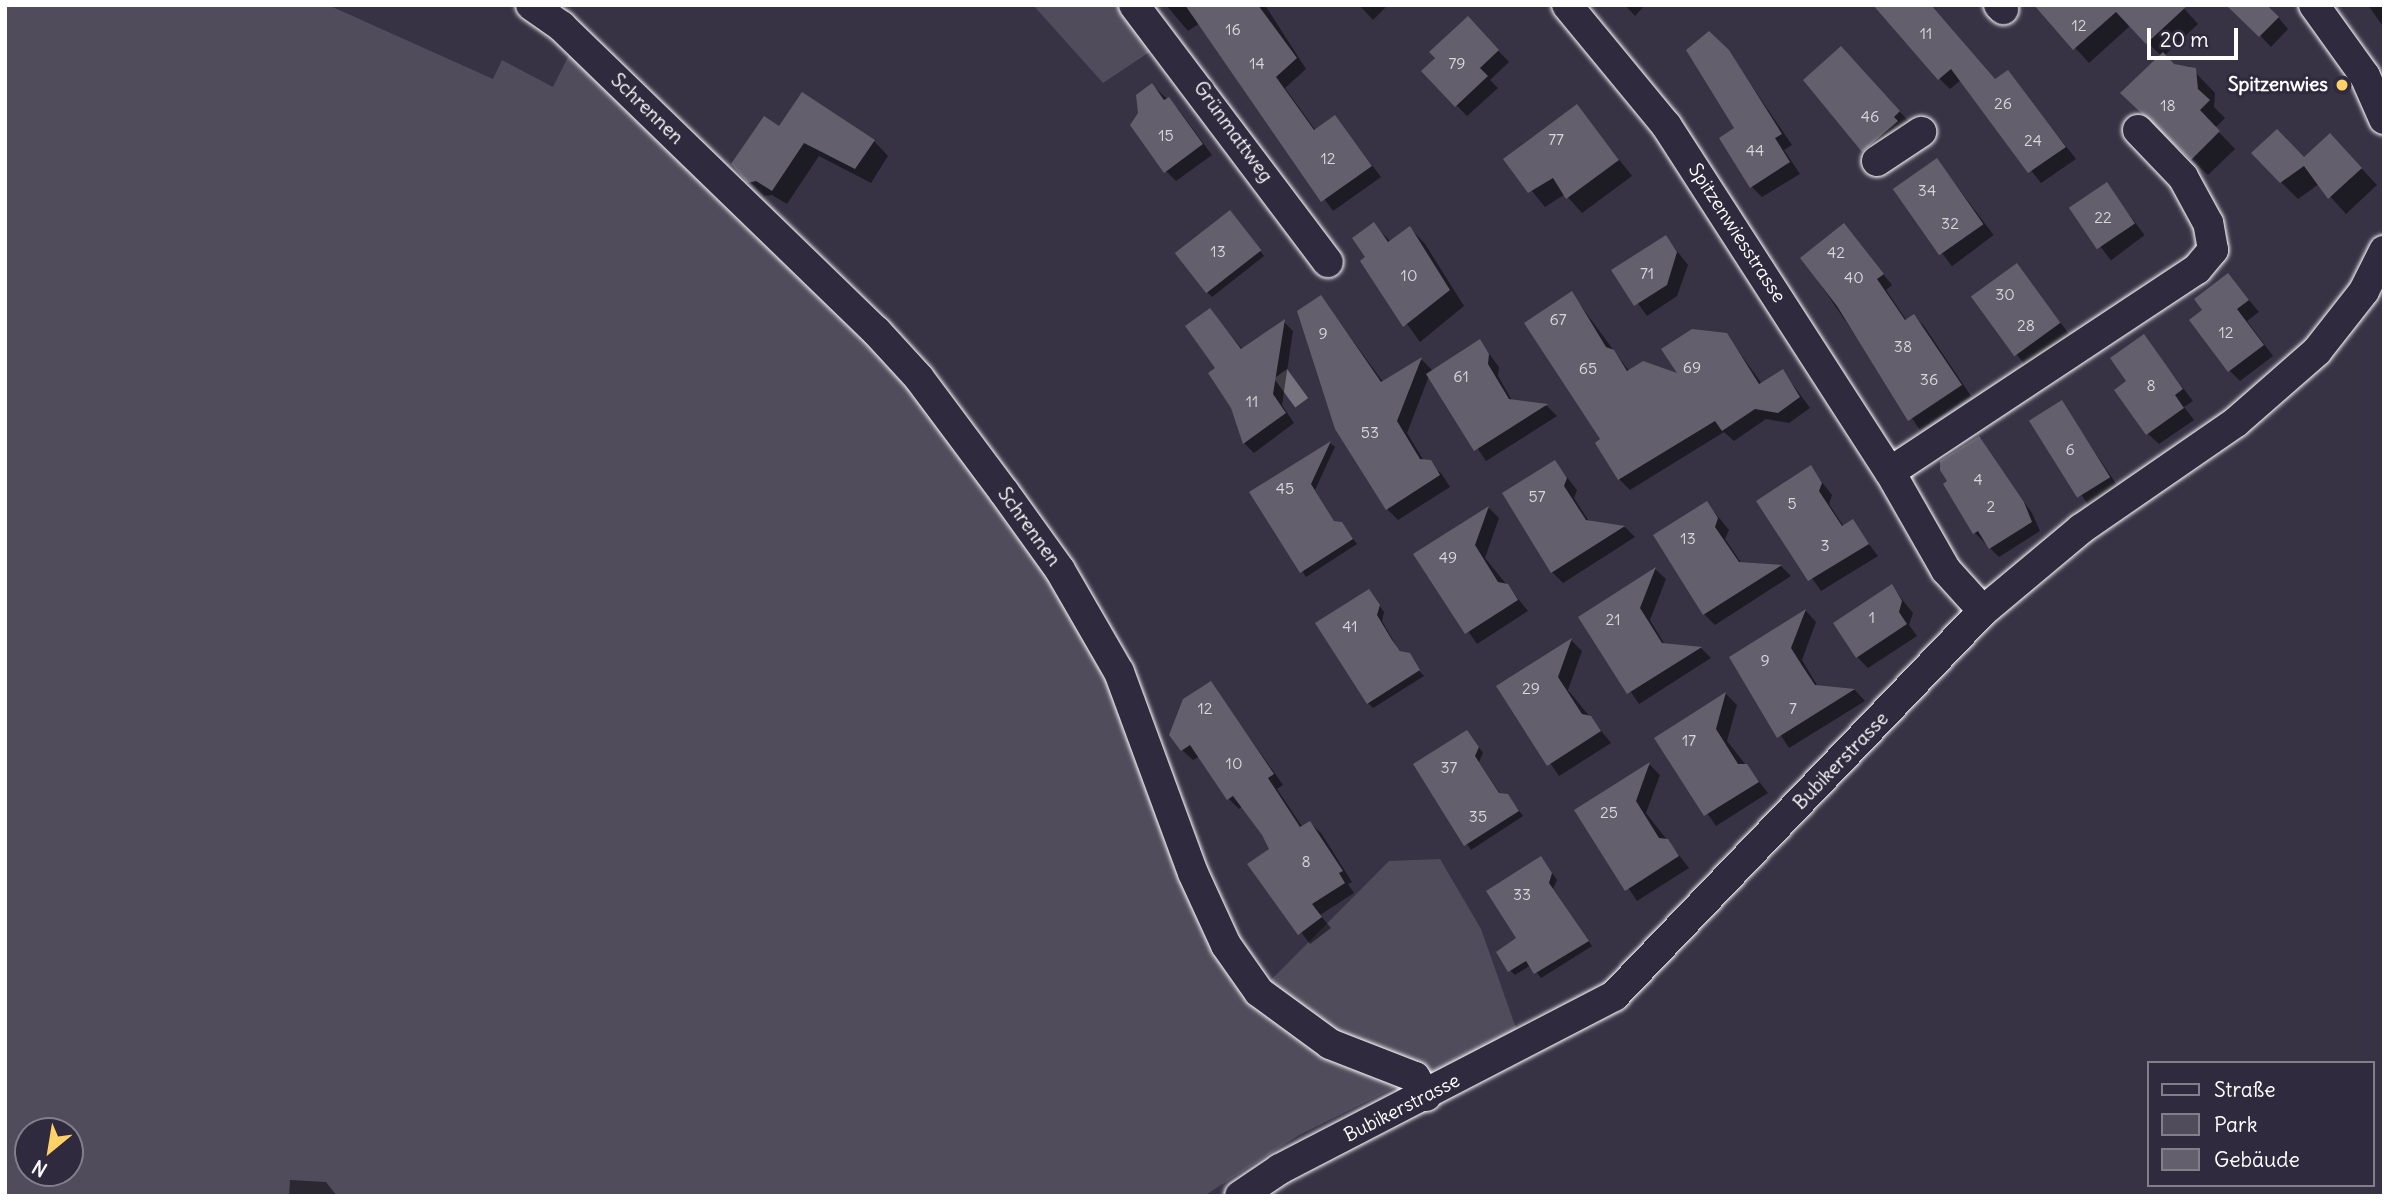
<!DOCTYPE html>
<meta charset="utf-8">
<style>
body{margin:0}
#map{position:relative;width:2389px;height:1201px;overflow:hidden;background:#373345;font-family:Delius,sans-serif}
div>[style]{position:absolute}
.green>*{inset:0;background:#514c5c}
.water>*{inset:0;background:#76737f;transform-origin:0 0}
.shadow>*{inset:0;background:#0007;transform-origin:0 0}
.building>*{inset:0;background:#635f6d;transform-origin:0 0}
.roads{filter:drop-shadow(0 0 2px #fff) drop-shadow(0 0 2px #fff)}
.minor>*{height:30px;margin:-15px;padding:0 15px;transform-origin:15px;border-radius:15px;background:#2f2a3d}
.dots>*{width:19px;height:19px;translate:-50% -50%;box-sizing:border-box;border:4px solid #2f2a3d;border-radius:50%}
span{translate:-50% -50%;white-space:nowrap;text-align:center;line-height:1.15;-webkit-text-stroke:6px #2f2a3d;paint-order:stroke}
.number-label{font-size:16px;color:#d8d7da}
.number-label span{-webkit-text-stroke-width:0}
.poi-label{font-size:19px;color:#fff;font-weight:700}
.right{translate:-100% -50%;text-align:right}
.street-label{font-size:19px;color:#fff}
.frame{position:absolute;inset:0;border:7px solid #fff;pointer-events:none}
.legend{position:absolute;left:2147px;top:1061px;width:228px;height:126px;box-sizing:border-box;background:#2f2a3d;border:2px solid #827f8b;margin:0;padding:9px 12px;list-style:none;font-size:21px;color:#fff}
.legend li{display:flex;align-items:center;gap:14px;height:35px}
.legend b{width:35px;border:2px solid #827f8b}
.north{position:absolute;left:14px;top:1117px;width:70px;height:70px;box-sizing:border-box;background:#2f2a3d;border:2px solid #827f8b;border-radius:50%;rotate:210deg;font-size:19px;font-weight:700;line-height:28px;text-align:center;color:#fff}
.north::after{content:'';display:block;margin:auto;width:24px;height:32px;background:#ffd166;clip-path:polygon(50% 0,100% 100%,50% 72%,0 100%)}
.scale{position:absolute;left:2147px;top:28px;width:91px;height:32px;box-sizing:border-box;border:4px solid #fff;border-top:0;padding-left:9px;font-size:21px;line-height:24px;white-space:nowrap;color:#fff;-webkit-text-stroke:5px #2f2a3d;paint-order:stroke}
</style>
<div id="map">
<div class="green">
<div style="clip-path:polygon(evenodd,5px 5px,328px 5px,493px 79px,502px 60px,553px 87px,574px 45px,912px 381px,1082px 616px,1229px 970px,1400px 1085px,1299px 1135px,1204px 1196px,5px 1196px,5px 5px,28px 1131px,70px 1131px,70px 1173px,28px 1173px,28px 1131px)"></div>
<div style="clip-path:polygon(1033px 5px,1115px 5px,1151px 41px,1151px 51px,1103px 83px)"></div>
<div style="clip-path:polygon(1440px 859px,1481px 929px,1517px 1031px,1426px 1096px,1259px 992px,1389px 861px)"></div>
</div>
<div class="water">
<div style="left:1287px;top:369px;width:36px;height:16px;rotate:54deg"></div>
</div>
<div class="shadow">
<div style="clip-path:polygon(1166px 5px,1265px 5px,1306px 69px,1285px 88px,1316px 131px,1335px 117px,1381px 177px,1333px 211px,1200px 23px,1188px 31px)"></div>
<div style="clip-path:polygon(1359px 5px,1388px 5px,1373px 20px)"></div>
<div style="clip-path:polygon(1625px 5px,1645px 5px,1635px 16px)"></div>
<div style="clip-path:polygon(1894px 5px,1995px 81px,2008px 72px,2076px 159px,2041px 183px,1961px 80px,1950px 89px,1939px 78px)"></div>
<div style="clip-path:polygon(2036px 5px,2181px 5px,2198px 24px,2164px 56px,2174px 66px,2189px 66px,2215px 93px,2214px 107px,2225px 118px,2215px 128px,2235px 149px,2208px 175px,2139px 110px,2161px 56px,2131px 25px,2089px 63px)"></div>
<div style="clip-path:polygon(2231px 5px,2268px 5px,2288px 29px,2271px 47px)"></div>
<div style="clip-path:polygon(2368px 5px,2384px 5px,2384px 28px)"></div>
<div style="clip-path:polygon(1468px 19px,1509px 62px,1490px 80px,1498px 88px,1467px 116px,1423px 71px)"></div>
<div style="clip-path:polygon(1728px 51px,1792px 145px,1784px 150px,1800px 174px,1762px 197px,1751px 186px,1737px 129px)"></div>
<div style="clip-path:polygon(1852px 59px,1910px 123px,1875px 162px,1806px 80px)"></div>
<div style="clip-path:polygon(1152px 85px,1178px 109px,1212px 155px,1176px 181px,1166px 171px)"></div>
<div style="clip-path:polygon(1577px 106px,1632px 176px,1582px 213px,1565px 194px,1545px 207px,1506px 159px)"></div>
<div style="clip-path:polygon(779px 129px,874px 141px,888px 156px,871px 183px,819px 156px,787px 204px,772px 195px,764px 196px,749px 181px)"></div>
<div style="clip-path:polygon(2346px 152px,2377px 185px,2346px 214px,2319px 184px,2298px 199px,2281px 182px,2305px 159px)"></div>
<div style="left:1937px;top:160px;width:94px;height:52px;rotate:53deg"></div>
<div style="left:2106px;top:184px;width:64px;height:42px;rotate:53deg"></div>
<div style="clip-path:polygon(1235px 218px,1264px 256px,1212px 297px,1207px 292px)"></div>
<div style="clip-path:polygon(1374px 225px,1391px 242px,1410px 228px,1425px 244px,1464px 306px,1420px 342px,1362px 262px,1368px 257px)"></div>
<div style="clip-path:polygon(1844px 225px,1892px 285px,1886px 290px,1907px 321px,1914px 316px,1924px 326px,1971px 396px,1920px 430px,1803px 259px)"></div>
<div style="clip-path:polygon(1666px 237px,1688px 265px,1677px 296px,1647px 316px,1614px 270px)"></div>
<div style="left:2017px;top:265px;width:88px;height:54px;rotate:53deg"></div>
<div style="clip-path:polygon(2228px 275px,2259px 312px,2247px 321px,2273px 356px,2240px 381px,2229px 370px,2205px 311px)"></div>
<div style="clip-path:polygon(1572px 294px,1629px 371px,1681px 376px,1727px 335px,1762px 384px,1783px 371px,1810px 408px,1789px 423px,1766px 419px,1734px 441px,1724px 432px,1630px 490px,1619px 479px,1603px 440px)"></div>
<div style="clip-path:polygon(1321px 297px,1383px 382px,1422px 360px,1433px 371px,1480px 342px,1499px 367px,1498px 376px,1513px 402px,1547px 406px,1557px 416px,1486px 461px,1429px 376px,1407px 433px,1424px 461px,1441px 473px,1450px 487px,1398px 520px,1387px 509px)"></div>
<div style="clip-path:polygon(1210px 310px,1243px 350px,1284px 322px,1293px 331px,1282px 405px,1294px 423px,1254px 453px,1244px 443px,1218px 368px)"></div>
<div style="clip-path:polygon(2144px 337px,2193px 401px,2184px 407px,2194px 420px,2159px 444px,2148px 434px,2129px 382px)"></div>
<div style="left:2061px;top:402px;width:104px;height:35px;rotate:56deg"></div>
<div style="clip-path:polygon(1979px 438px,2032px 513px,2040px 531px,1999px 557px,1975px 533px)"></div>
<div style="clip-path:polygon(1330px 443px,1335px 447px,1315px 490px,1335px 523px,1341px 524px,1357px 544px,1306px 577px,1252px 493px)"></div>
<div style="clip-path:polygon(1555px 462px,1577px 490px,1574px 498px,1590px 523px,1625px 527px,1635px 537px,1563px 583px,1552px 572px)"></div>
<div style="clip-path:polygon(1810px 467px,1832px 495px,1829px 504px,1844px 527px,1852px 522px,1878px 556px,1821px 591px,1758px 501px)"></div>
<div style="clip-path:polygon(1707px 503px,1729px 530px,1725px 539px,1742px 564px,1781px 566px,1791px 576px,1715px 625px,1704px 614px)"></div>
<div style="clip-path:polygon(1489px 508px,1499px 518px,1485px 558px,1528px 611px,1477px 644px,1415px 554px)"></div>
<div style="clip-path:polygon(1655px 569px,1666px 579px,1650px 620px,1665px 645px,1701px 648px,1711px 658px,1639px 704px,1580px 617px)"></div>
<div style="clip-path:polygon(1892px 587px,1913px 613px,1909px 625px,1917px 636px,1868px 668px,1857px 657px)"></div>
<div style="clip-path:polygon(1369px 591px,1384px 612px,1382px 621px,1397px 647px,1424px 676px,1373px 708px,1368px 703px)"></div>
<div style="clip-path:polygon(1806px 611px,1816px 622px,1802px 660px,1814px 680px,1818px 687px,1855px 690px,1865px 701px,1789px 748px,1732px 658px)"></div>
<div style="clip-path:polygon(1571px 640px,1582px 651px,1568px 690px,1611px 743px,1559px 776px,1498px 686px)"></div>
<div style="clip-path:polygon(1211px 683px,1283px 785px,1277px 789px,1303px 828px,1310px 823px,1321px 833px,1352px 882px,1348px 884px,1354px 893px,1320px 915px,1331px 928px,1310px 944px,1250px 865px,1271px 849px,1243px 806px,1239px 809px,1229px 799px,1200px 756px,1193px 760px,1182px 750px)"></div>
<div style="clip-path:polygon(1726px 694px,1737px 705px,1727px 741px,1768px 793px,1716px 826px,1656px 738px)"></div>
<div style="clip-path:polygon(1472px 737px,1483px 753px,1479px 762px,1501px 795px,1508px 795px,1523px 816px,1471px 850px,1416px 765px)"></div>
<div style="clip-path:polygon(1650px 765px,1660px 775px,1646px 813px,1689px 868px,1637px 901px,1576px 810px)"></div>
<div style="clip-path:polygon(1541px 858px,1557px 880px,1553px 889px,1592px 946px,1541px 978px,1531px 965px,1515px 975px,1510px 970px)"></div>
<div style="clip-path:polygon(290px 1180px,326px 1182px,337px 1196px,289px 1196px)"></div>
</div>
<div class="building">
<div style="clip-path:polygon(1185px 5px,1258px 5px,1297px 58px,1276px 77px,1314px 130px,1335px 115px,1372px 166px,1321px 202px)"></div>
<div style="clip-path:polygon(1873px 5px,1931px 5px,1995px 79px,2008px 70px,2066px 147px,2028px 173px,1951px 69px,1938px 80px)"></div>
<div style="clip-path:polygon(2034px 5px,2188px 5px,2146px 44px,2116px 12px,2073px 50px)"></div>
<div style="clip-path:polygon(2226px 5px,2267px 5px,2279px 17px,2259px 37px)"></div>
<div style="clip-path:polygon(1468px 16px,1499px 50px,1480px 68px,1488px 76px,1455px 107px,1421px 71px,1435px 58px,1429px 52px)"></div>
<div style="clip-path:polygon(1709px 31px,1729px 50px,1782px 134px,1775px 138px,1790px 162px,1750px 188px,1719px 138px,1734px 128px,1686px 50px)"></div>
<div style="clip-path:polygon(1841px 46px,1900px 111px,1894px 117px,1898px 121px,1862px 152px,1803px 80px)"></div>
<div style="clip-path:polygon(2163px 52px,2174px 64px,2196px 68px,2198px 89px,2210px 100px,2200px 110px,2220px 131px,2191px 160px,2120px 93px)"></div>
<div style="clip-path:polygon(1152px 83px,1164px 100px,1169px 97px,1203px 144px,1164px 173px,1130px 125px,1138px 113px,1136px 95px)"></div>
<div style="clip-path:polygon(802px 92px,875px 140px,855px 169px,804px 143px,772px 191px,756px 181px,748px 183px,731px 164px,764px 116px,779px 126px)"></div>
<div style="clip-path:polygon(1577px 104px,1619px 160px,1566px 199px,1553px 178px,1528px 193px,1503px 159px)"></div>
<div style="clip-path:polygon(2277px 129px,2304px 157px,2330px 133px,2362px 168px,2328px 199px,2304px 166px,2280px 183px,2251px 153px)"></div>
<div style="left:1937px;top:158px;width:81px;height:54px;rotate:55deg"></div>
<div style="left:2107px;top:182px;width:50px;height:46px;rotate:56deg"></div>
<div style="left:1230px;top:210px;width:51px;height:70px;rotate:52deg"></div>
<div style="clip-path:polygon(1374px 222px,1388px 242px,1410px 226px,1450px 290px,1403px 327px,1360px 261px,1365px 257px,1352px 238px)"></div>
<div style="clip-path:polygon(1844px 223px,1884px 274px,1877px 279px,1905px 320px,1914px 314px,1962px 385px,1908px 421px,1837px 306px,1800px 258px)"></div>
<div style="clip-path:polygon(1666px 235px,1677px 252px,1667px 285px,1634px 306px,1611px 270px)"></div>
<div style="left:2017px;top:263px;width:74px;height:57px;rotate:54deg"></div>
<div style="clip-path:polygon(2228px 273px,2249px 300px,2237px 309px,2264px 345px,2228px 372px,2189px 320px,2202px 310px,2194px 299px)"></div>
<div style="clip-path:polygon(1572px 291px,1606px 347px,1614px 350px,1627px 371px,1643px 361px,1677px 373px,1661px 349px,1692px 329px,1727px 333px,1759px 384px,1783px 369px,1800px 397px,1778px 413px,1755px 409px,1722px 431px,1715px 421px,1618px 480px,1595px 443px,1600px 439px,1524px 323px)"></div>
<div style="clip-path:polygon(1321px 295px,1381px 382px,1422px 357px,1397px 421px,1420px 459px,1431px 460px,1440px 475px,1386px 510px,1335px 429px,1297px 311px)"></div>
<div style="clip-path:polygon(1210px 308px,1241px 349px,1285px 319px,1273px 394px,1286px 413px,1243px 444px,1231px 408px,1208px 373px,1215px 368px,1185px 326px)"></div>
<div style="clip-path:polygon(2144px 334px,2183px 389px,2175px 395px,2184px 408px,2146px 435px,2114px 390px,2126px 381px,2110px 358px)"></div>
<div style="clip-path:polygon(1480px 339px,1489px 354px,1488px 364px,1509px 399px,1548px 404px,1474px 451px,1426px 374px)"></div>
<div style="left:2062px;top:400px;width:91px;height:39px;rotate:58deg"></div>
<div style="clip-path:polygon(1979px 436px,2024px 502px,2032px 522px,1989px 549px,1978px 531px,1973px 534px,1943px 484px,1947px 481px,1940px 470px,1940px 461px)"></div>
<div style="clip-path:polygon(1331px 441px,1311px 484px,1334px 521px,1342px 522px,1353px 539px,1300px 573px,1249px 492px)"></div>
<div style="clip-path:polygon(1555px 460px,1567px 478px,1564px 486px,1586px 520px,1625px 526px,1551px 573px,1502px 493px)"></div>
<div style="clip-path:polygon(1811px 465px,1822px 483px,1819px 491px,1842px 526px,1853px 519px,1869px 544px,1808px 581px,1756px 501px)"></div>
<div style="clip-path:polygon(1707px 501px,1718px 518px,1715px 527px,1739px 562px,1782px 565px,1703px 615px,1653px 535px)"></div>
<div style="clip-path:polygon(1489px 506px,1475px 545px,1498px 582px,1508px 584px,1518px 600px,1465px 634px,1413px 554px)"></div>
<div style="clip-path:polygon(1656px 567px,1640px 608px,1662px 643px,1702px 647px,1627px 694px,1578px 617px)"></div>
<div style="clip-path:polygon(1892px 584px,1902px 601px,1899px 612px,1907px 624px,1856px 658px,1833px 623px)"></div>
<div style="clip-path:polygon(1369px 589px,1380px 605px,1377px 615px,1392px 640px,1400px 651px,1410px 653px,1420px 670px,1367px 704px,1315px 623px)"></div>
<div style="clip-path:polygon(1806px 609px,1791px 648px,1803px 667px,1815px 685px,1855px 689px,1777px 738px,1729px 657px)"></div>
<div style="clip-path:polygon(1572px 638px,1558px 677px,1582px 714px,1591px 716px,1601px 731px,1547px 766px,1496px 686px)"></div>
<div style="clip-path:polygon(1211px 681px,1274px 774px,1268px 778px,1300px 827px,1310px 821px,1343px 871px,1339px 873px,1345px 883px,1312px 904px,1322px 917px,1298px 935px,1247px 864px,1269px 849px,1262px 835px,1233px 796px,1227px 800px,1190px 745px,1181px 751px,1169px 735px,1183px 699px)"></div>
<div style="clip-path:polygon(1726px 692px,1716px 729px,1738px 764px,1747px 764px,1759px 782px,1704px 816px,1654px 738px)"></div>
<div style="clip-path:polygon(1467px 730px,1479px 747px,1475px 756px,1499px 793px,1508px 794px,1519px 811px,1464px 846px,1413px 764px)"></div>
<div style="clip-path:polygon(1650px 762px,1636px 801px,1659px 838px,1668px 839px,1679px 856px,1625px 891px,1574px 810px)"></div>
<div style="clip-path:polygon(1541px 856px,1552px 873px,1549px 883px,1589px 941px,1534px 974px,1526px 961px,1508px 972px,1496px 952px,1516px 938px,1486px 891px)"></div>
</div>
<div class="roads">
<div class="minor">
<div style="left:531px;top:5px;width:37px;rotate:35deg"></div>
<div style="left:561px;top:26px;width:438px;rotate:44.1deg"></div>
<div style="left:876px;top:331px;width:64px;rotate:47.5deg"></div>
<div style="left:919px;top:378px;width:142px;rotate:53.3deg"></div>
<div style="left:1004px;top:492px;width:96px;rotate:54.3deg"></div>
<div style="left:1060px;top:570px;width:118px;rotate:60deg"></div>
<div style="left:1119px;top:672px;width:214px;rotate:69.8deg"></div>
<div style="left:1193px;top:873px;width:79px;rotate:65.4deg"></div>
<div style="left:1226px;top:945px;width:57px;rotate:54.9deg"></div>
<div style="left:1259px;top:992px;width:88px;rotate:36.2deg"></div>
<div style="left:1330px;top:1044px;width:91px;rotate:21.2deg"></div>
<div style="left:1415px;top:1077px;width:22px;rotate:60deg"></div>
<div style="left:1134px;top:5px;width:322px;rotate:53deg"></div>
<div style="left:1567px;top:5px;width:156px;rotate:50.5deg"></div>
<div style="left:1666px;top:125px;width:413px;rotate:57.2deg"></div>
<div style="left:1890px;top:472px;width:113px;rotate:60.3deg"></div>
<div style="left:1946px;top:570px;width:55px;rotate:47.9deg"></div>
<div style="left:1999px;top:5px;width:6px;rotate:45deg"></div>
<div style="left:2314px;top:5px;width:87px;rotate:54.3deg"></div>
<div style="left:2365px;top:76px;width:47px;rotate:66.2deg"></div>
<div style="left:1877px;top:161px;width:53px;rotate:-33.4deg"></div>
<div style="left:1890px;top:472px;width:368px;rotate:-33.5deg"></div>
<div style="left:2197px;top:269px;width:25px;rotate:-50deg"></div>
<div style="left:2213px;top:250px;width:27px;rotate:-100deg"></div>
<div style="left:2208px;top:223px;width:52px;rotate:-118.5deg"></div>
<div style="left:2183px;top:177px;width:65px;rotate:-133.8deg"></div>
<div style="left:1240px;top:1196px;width:48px;rotate:-34deg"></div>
<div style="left:1280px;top:1169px;width:376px;rotate:-27.4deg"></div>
<div style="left:1614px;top:996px;width:533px;rotate:-46.22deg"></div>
<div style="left:1983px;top:611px;width:128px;rotate:-39.9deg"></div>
<div style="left:2081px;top:529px;width:188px;rotate:-34.6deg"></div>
<div style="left:2236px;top:422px;width:108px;rotate:-41.2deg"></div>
<div style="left:2317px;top:351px;width:76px;rotate:-51.9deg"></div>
<div style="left:2364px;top:291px;width:45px;rotate:-63.4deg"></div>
</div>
</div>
<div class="dots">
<div style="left:2342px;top:85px;background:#ffd166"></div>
</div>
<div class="number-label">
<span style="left:2079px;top:25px">12</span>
<span style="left:1233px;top:29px">16</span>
<span style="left:1926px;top:33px">11</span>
<span style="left:1257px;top:63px">14</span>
<span style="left:1457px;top:63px">79</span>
<span style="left:2003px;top:103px">26</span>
<span style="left:2168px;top:105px">18</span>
<span style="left:1870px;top:116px">46</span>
<span style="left:1166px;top:135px">15</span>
<span style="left:1556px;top:139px">77</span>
<span style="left:2033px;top:140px">24</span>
<span style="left:1755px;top:150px">44</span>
<span style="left:1328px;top:158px">12</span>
<span style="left:1927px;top:190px">34</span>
<span style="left:2103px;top:217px">22</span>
<span style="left:1950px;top:223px">32</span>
<span style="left:1218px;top:251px">13</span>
<span style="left:1836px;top:252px">42</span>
<span style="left:1647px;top:273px">71</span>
<span style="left:1409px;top:275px">10</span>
<span style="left:1854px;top:277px">40</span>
<span style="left:2005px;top:294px">30</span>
<span style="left:1558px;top:319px">67</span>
<span style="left:2026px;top:325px">28</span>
<span style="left:2226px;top:332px">12</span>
<span style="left:1323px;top:333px">9</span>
<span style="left:1903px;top:346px">38</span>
<span style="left:1692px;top:367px">69</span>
<span style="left:1588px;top:368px">65</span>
<span style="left:1461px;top:376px">61</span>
<span style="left:1929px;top:379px">36</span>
<span style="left:2151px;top:385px">8</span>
<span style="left:1252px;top:401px">11</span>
<span style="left:1370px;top:432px">53</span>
<span style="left:2070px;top:449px">6</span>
<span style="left:1978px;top:479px">4</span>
<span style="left:1285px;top:488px">45</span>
<span style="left:1537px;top:496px">57</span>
<span style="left:1792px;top:503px">5</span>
<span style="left:1991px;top:506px">2</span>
<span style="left:1688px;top:538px">13</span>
<span style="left:1825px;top:545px">3</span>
<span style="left:1448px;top:557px">49</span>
<span style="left:1872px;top:617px">1</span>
<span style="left:1613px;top:619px">21</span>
<span style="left:1350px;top:626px">41</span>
<span style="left:1765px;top:660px">9</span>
<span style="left:1531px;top:688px">29</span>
<span style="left:1205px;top:708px">12</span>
<span style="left:1793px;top:708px">7</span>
<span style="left:1689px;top:740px">17</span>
<span style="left:1234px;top:763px">10</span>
<span style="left:1449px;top:767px">37</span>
<span style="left:1609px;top:812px">25</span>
<span style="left:1478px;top:816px">35</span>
<span style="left:1306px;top:861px">8</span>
<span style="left:1522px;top:894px">33</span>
</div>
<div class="poi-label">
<span class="right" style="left:2328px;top:85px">Spitzenwies</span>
</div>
<div class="street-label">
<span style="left:647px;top:109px;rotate:44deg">Schrennen</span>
<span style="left:1233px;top:132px;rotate:54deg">Grünmattweg</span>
<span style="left:1737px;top:233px;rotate:57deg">Spitzenwiesstrasse</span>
<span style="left:1029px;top:527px;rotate:54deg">Schrennen</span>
<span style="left:1841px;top:761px;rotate:-46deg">Bubikerstrasse</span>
<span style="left:1402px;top:1108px;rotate:-27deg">Bubikerstrasse</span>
</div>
<div class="frame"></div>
<ul class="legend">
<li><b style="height:9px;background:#2f2a3d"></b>Straße</li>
<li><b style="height:19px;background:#514c5c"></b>Park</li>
<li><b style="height:19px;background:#635f6d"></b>Gebäude</li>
</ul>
<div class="north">N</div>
<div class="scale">20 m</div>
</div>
